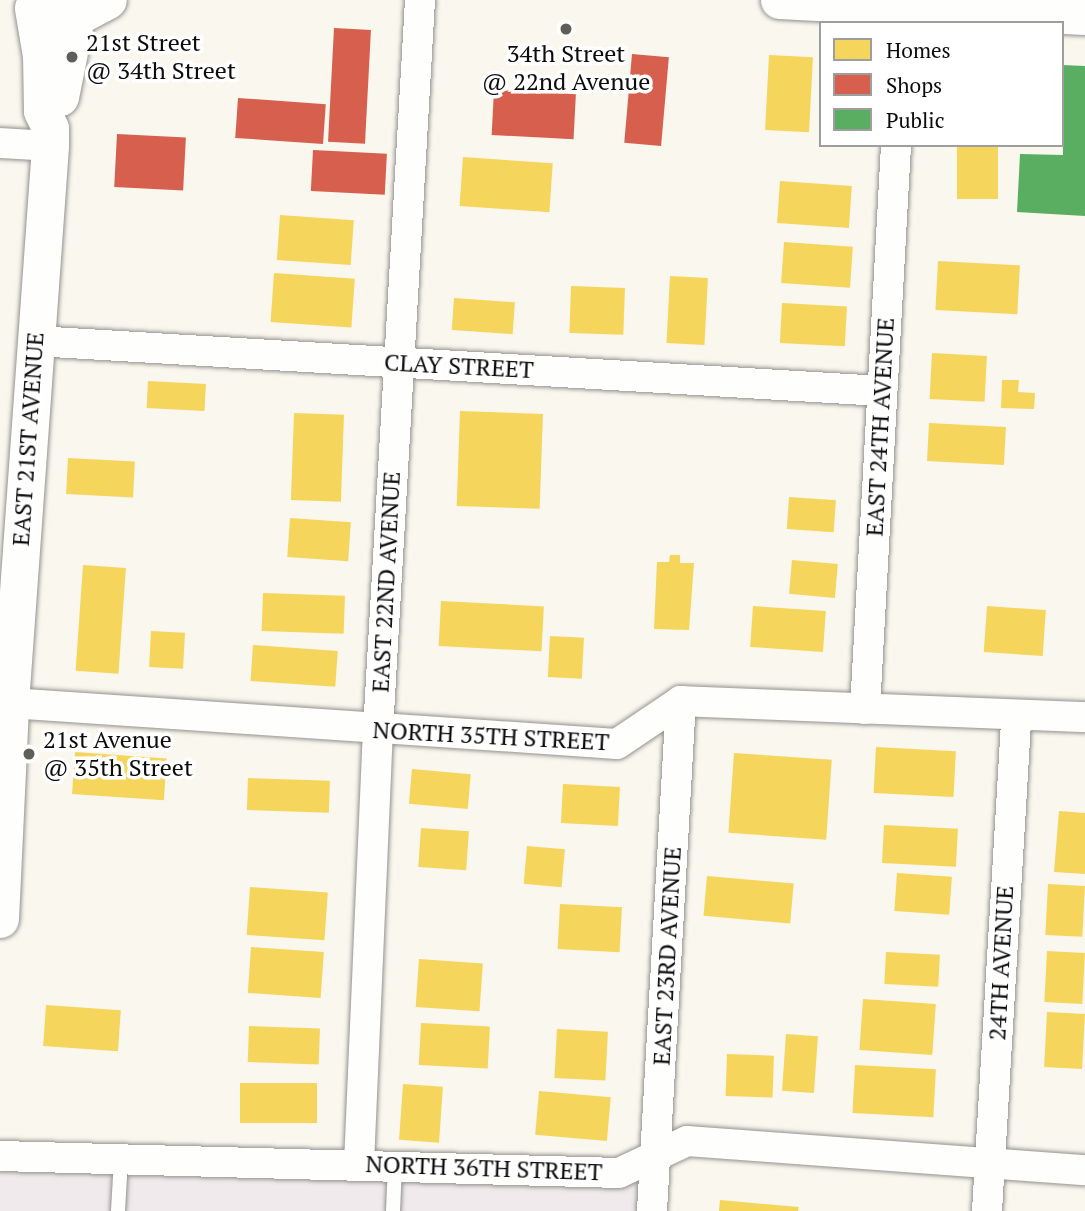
<!DOCTYPE html>
<style>
body{margin:0}
#map{position:relative;width:1085px;height:1211px;overflow:hidden;background:#faf7ef;font-family:"PT Serif",serif}
div>[style]{position:absolute}
.industrial>*{inset:0;background:#f1eaed}
.homes>*{inset:0;background:#f6d55c;transform-origin:0 0}
.shops>*{inset:0;background:#d6604d;transform-origin:0 0}
.public>*{inset:0;background:#5aae61}
.roads{filter:drop-shadow(0 0 2px #93928e) drop-shadow(0 0 2px #93928e)}
.service>*{height:14px;margin:-7px;padding:0 7px;transform-origin:7px;border-radius:7px;background:#fefefd}
.minor>*{height:30px;margin:-15px;padding:0 15px;transform-origin:15px;border-radius:15px;background:#fefefd}
.tertiary>*{height:37px;margin:-18.5px;padding:0 18.5px;transform-origin:18.5px;border-radius:18.5px;background:#fefefd}
.dots>*{width:19px;height:19px;translate:-50% -50%;box-sizing:border-box;border:4px solid #fff;border-radius:50%}
span{translate:-50% -50%;white-space:nowrap;text-align:center;line-height:1.15;-webkit-text-stroke:7px #fff;paint-order:stroke}
.poi-label{font-size:24px;color:#0c0c0c}
.left{translate:0 -50%;text-align:left}
.street-label{font-size:24px;color:#0c0c0c}
.legend{position:absolute;left:819px;top:21px;width:245px;height:126px;box-sizing:border-box;background:#fff;border:2px solid #9e9e9e;margin:0;padding:9px 12px;list-style:none;font-size:21px;color:#0c0c0c}
.legend li{display:flex;align-items:center;gap:14px;height:35px}
.legend b{width:35px;border:2px solid #9e9e9e}
</style>
<div id="map">
<div class="industrial">
<div style="clip-path:polygon(0 1164px,324px 1171px,648px 1184px,646px 1211px,0 1211px)"></div>
</div>
<div class="homes">
<div style="left:769px;top:55px;width:44px;height:75px;rotate:3deg"></div>
<div style="left:957px;top:145px;width:41px;height:54px"></div>
<div style="left:463px;top:157px;width:90px;height:49px;rotate:4deg"></div>
<div style="left:780px;top:181px;width:72px;height:42px;rotate:4deg"></div>
<div style="left:280px;top:215px;width:74px;height:45px;rotate:4deg"></div>
<div style="left:784px;top:242px;width:69px;height:41px;rotate:4deg"></div>
<div style="left:938px;top:261px;width:82px;height:49px;rotate:3deg"></div>
<div style="left:274px;top:273px;width:81px;height:49px;rotate:4deg"></div>
<div style="left:670px;top:276px;width:38px;height:67px;rotate:3deg"></div>
<div style="left:571px;top:286px;width:54px;height:47px;rotate:2deg"></div>
<div style="left:454px;top:298px;width:61px;height:32px;rotate:4deg"></div>
<div style="left:782px;top:303px;width:65px;height:40px;rotate:3deg"></div>
<div style="left:932px;top:353px;width:55px;height:46px;rotate:3deg"></div>
<div style="clip-path:polygon(1002px 380px,1019px 380px,1018px 392px,1035px 393px,1034px 409px,1001px 408px)"></div>
<div style="left:148px;top:381px;width:58px;height:27px;rotate:3deg"></div>
<div style="left:460px;top:411px;width:83px;height:95px;rotate:2deg"></div>
<div style="left:294px;top:413px;width:50px;height:87px;rotate:2deg"></div>
<div style="left:929px;top:423px;width:77px;height:38px;rotate:3deg"></div>
<div style="left:68px;top:458px;width:67px;height:36px;rotate:3deg"></div>
<div style="left:789px;top:497px;width:47px;height:32px;rotate:4deg"></div>
<div style="left:290px;top:518px;width:61px;height:39px;rotate:4deg"></div>
<div style="clip-path:polygon(670px 555px,680px 555px,680px 563px,694px 563px,689px 630px,654px 629px,657px 562px,669px 562px)"></div>
<div style="left:792px;top:560px;width:46px;height:34px;rotate:5deg"></div>
<div style="left:83px;top:565px;width:43px;height:106px;rotate:4deg"></div>
<div style="left:263px;top:593px;width:82px;height:38px;rotate:2deg"></div>
<div style="left:441px;top:601px;width:103px;height:45px;rotate:3deg"></div>
<div style="left:753px;top:606px;width:73px;height:41px;rotate:4deg"></div>
<div style="left:987px;top:606px;width:59px;height:46px;rotate:4deg"></div>
<div style="left:151px;top:631px;width:34px;height:36px;rotate:3deg"></div>
<div style="left:550px;top:636px;width:34px;height:41px;rotate:3deg"></div>
<div style="left:253px;top:645px;width:85px;height:36px;rotate:4deg"></div>
<div style="left:876px;top:747px;width:80px;height:46px;rotate:3deg"></div>
<div style="left:75px;top:752px;width:92px;height:42px;rotate:4deg"></div>
<div style="left:734px;top:753px;width:98px;height:80px;rotate:4deg"></div>
<div style="left:412px;top:769px;width:59px;height:35px;rotate:5deg"></div>
<div style="left:248px;top:778px;width:82px;height:32px;rotate:2deg"></div>
<div style="left:563px;top:784px;width:57px;height:39px;rotate:3deg"></div>
<div style="clip-path:polygon(1059px 811px,1085px 813px,1085px 874px,1054px 872px)"></div>
<div style="left:884px;top:825px;width:74px;height:38px;rotate:3deg"></div>
<div style="left:421px;top:828px;width:48px;height:39px;rotate:4deg"></div>
<div style="left:527px;top:846px;width:38px;height:38px;rotate:5deg"></div>
<div style="left:897px;top:873px;width:55px;height:38px;rotate:4deg"></div>
<div style="left:707px;top:876px;width:87px;height:40px;rotate:5deg"></div>
<div style="left:1048px;top:884px;width:37px;height:51px;rotate:3deg"></div>
<div style="left:250px;top:887px;width:78px;height:48px;rotate:4deg"></div>
<div style="left:560px;top:904px;width:62px;height:45px;rotate:3deg"></div>
<div style="left:251px;top:947px;width:73px;height:46px;rotate:4deg"></div>
<div style="left:1047px;top:951px;width:38px;height:51px;rotate:3deg"></div>
<div style="left:886px;top:952px;width:54px;height:32px;rotate:3deg"></div>
<div style="left:419px;top:959px;width:64px;height:48px;rotate:4deg"></div>
<div style="left:863px;top:999px;width:73px;height:51px;rotate:4deg"></div>
<div style="left:46px;top:1005px;width:75px;height:41px;rotate:4deg"></div>
<div style="left:1047px;top:1012px;width:38px;height:55px;rotate:3deg"></div>
<div style="left:421px;top:1023px;width:69px;height:42px;rotate:3deg"></div>
<div style="left:249px;top:1026px;width:71px;height:36px;rotate:2deg"></div>
<div style="left:557px;top:1029px;width:51px;height:49px;rotate:3deg"></div>
<div style="left:786px;top:1034px;width:32px;height:57px;rotate:4deg"></div>
<div style="left:727px;top:1054px;width:47px;height:42px;rotate:2deg"></div>
<div style="left:855px;top:1065px;width:81px;height:48px;rotate:3deg"></div>
<div style="left:240px;top:1083px;width:77px;height:40px"></div>
<div style="left:403px;top:1084px;width:40px;height:56px;rotate:4deg"></div>
<div style="left:539px;top:1091px;width:72px;height:44px;rotate:5deg"></div>
<div style="clip-path:polygon(720px 1200px,799px 1207px,798px 1211px,719px 1211px)"></div>
</div>
<div class="shops">
<div style="left:334px;top:28px;width:37px;height:114px;rotate:3deg"></div>
<div style="left:632px;top:54px;width:37px;height:89px;rotate:5deg"></div>
<div style="left:494px;top:90px;width:82px;height:45px;rotate:3deg"></div>
<div style="left:238px;top:98px;width:88px;height:40px;rotate:4deg"></div>
<div style="left:117px;top:134px;width:69px;height:53px;rotate:3deg"></div>
<div style="left:313px;top:150px;width:74px;height:41px;rotate:3deg"></div>
</div>
<div class="public">
<div style="clip-path:polygon(1062px 65px,1085px 66px,1085px 216px,1017px 212px,1020px 154px,1063px 155px)"></div>
</div>
<div class="roads">
<div class="service">
<div style="left:118px;top:1211px;width:52px;rotate:-86.7deg"></div>
<div style="left:393px;top:1211px;width:46px;rotate:-87.5deg"></div>
</div>
<div class="minor">
<div style="left:0;top:143px;width:50px;rotate:3.4deg"></div>
<div style="left:35px;top:341px;width:848px;rotate:3.38deg"></div>
<div style="left:10px;top:703px;width:608px;rotate:3.86deg"></div>
<div style="left:617px;top:744px;width:77px;rotate:-33.9deg"></div>
<div style="left:681px;top:701px;width:404px;rotate:2.3deg"></div>
<div style="left:865px;top:709px;width:565px;rotate:-86.85deg"></div>
<div style="left:0;top:1156px;width:619px;rotate:1.57deg"></div>
<div style="left:619px;top:1173px;width:75px;rotate:-25.2deg"></div>
<div style="left:687px;top:1141px;width:399px;rotate:4.2deg"></div>
<div style="left:359px;top:1164px;width:433px;rotate:-87.5deg"></div>
<div style="left:378px;top:731px;width:732px;rotate:-86.71deg"></div>
<div style="left:652px;top:1211px;width:511px;rotate:-86.75deg"></div>
<div style="left:987px;top:1211px;width:496px;rotate:-86.6deg"></div>
</div>
<div class="tertiary">
<div style="left:779px;top:0;width:306px;rotate:3deg"></div>
<div style="left:51px;top:16px;width:25px;rotate:2deg"></div>
<div style="left:76px;top:17px;width:36px;rotate:-28deg"></div>
<div style="left:60px;top:97px;width:82px;rotate:-78.7deg"></div>
<div style="left:0;top:919px;width:216px;rotate:-87.3deg"></div>
<div style="left:10px;top:703px;width:558px;rotate:-85.89deg"></div>
<div style="left:50px;top:146px;width:18px;rotate:-90deg"></div>
<div style="left:50px;top:128px;width:19px;rotate:-115deg"></div>
<div style="left:42px;top:111px;width:55px;rotate:-91deg"></div>
<div style="left:41px;top:56px;width:49px;rotate:-99.5deg"></div>
</div>
</div>
<div class="dots">
<div style="left:566px;top:29px;background:#5f5e5b"></div>
<div style="left:72px;top:57px;background:#5f5e5b"></div>
<div style="left:29px;top:754px;background:#5f5e5b"></div>
</div>
<div class="poi-label">
<span class="left" style="left:86px;top:57px">21st Street<br>@ 34th Street</span>
<span style="left:566px;top:68px">34th Street<br>@ 22nd Avenue</span>
<span class="left" style="left:43px;top:754px">21st Avenue<br>@ 35th Street</span>
</div>
<div class="street-label">
<span style="left:459px;top:366px;rotate:3deg">CLAY STREET</span>
<span style="left:880px;top:427px;rotate:-87deg">EAST 24TH AVENUE</span>
<span style="left:28px;top:439px;rotate:-86deg">EAST 21ST AVENUE</span>
<span style="left:386px;top:582px;rotate:-87deg">EAST 22ND AVENUE</span>
<span style="left:491px;top:736px;rotate:3deg">NORTH 35TH STREET</span>
<span style="left:667px;top:956px;rotate:-87deg">EAST 23RD AVENUE</span>
<span style="left:1001px;top:963px;rotate:-87deg">24TH AVENUE</span>
<span style="left:484px;top:1168px;rotate:2deg">NORTH 36TH STREET</span>
</div>
<ul class="legend">
<li><b style="height:19px;background:#f6d55c"></b>Homes</li>
<li><b style="height:19px;background:#d6604d"></b>Shops</li>
<li><b style="height:19px;background:#5aae61"></b>Public</li>
</ul>
</div>
